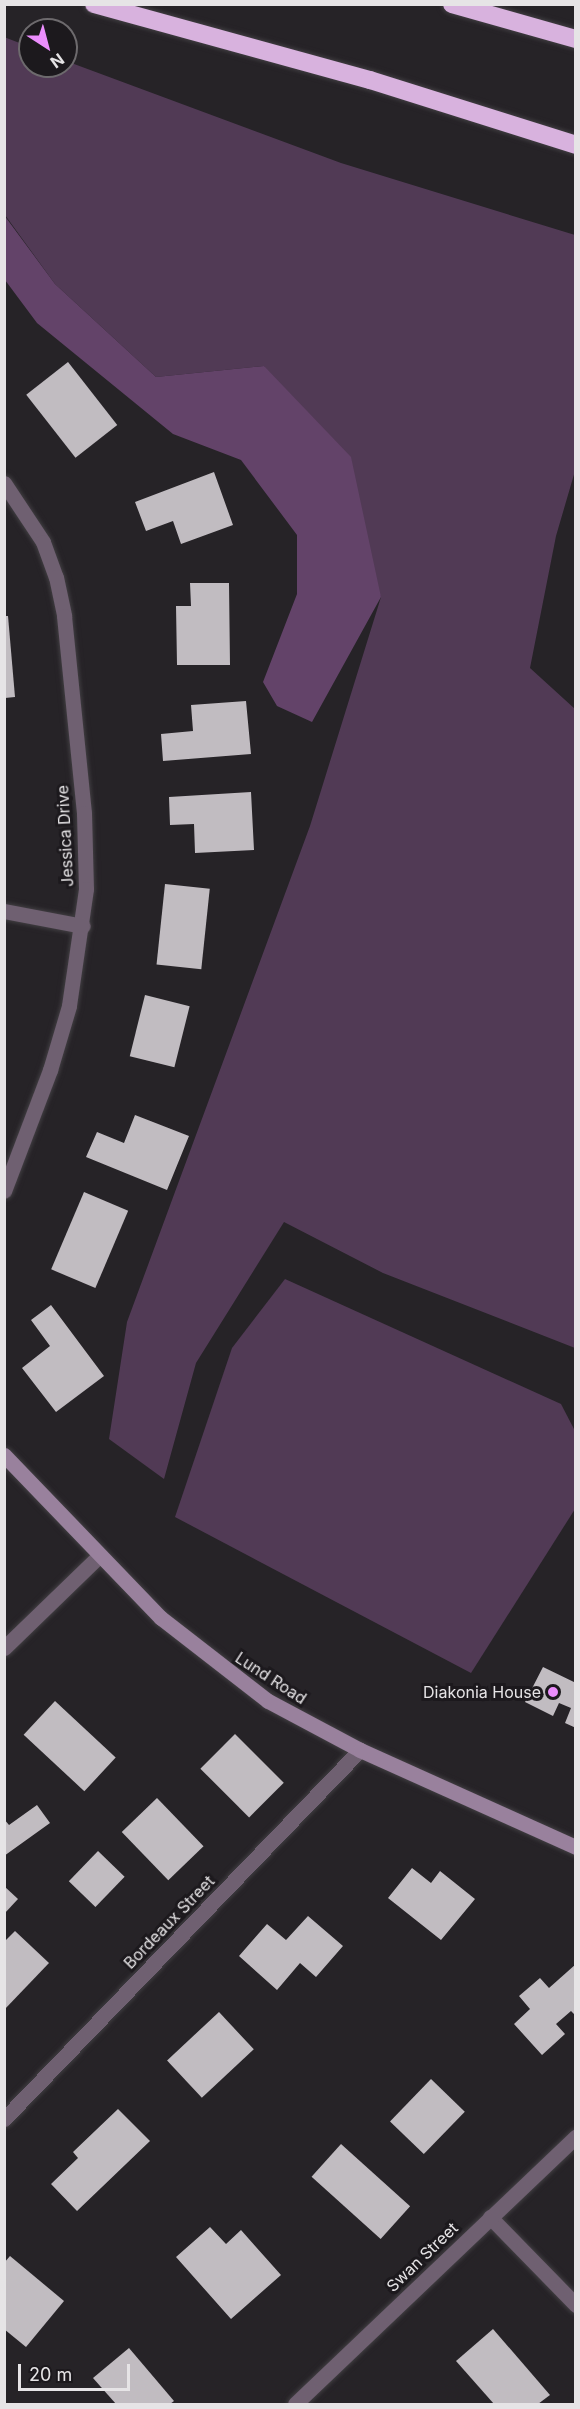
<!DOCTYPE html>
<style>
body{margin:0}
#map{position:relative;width:580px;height:2409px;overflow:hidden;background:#262327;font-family:Inter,sans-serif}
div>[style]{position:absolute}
.green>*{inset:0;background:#513a55}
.forest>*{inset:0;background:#634369}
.building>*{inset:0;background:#c1bcc1;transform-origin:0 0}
.roads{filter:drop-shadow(0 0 2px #413e42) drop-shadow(0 0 2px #413e42)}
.street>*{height:15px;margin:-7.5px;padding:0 7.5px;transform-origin:7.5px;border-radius:7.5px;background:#6f6071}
.secondary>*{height:15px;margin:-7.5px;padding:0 7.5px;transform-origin:7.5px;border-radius:7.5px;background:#99819d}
.highway>*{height:18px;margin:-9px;padding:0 9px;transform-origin:9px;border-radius:9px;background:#d8b2de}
.dots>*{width:16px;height:16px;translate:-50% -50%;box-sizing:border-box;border:3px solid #1c191d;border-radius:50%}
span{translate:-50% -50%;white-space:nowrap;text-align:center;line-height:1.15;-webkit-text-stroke:6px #1c191d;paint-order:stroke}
.street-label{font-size:16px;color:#e6e4e6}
.poi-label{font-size:16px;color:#e6e4e6}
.right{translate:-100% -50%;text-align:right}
.frame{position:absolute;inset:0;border:6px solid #e6e4e6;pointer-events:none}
.north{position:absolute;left:18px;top:18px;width:60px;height:60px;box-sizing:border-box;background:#1c191d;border:2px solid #6d6a6d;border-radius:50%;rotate:144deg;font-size:16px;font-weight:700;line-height:24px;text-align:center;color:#e6e4e6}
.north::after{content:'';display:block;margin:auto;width:21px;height:27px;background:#eb8dfc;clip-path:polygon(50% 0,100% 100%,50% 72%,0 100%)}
.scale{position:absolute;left:18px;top:2364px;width:112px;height:27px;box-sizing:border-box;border:3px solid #e6e4e6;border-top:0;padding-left:8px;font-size:18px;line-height:21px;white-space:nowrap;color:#e6e4e6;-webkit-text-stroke:4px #1c191d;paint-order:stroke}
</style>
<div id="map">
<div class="green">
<div style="clip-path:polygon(4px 37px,30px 47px,30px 66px,66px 66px,66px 61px,341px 163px,575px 235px,575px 471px,556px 536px,530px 668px,575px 709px,575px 1348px,383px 1273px,284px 1222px,196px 1363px,164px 1479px,109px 1439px,127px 1322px,310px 826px,381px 597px,264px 366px,156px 377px,55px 284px,5px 215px)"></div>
<div style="clip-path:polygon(285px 1279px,561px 1404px,575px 1431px,575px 1509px,471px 1673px,175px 1517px,232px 1348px)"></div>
</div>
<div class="forest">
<div style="clip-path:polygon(4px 215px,55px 284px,156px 377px,264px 366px,351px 457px,381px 597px,312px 722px,277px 706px,263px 682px,297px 594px,297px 535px,241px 460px,173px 434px,37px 323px,5px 280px)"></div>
</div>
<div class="building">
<div style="left:68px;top:362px;width:80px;height:53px;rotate:52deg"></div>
<div style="clip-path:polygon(214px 472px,233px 525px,181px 544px,173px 521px,146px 531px,135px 502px)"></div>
<div style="clip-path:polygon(190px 583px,229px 583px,230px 665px,177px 665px,176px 606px,191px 606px)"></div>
<div style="clip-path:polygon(5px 616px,8px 616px,15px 697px,5px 698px)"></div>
<div style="clip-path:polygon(246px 701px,251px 754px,163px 761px,161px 734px,193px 731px,191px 705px)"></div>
<div style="clip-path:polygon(251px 792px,254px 850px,195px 853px,194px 824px,170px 825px,169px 797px)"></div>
<div style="left:165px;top:884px;width:45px;height:81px;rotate:6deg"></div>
<div style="left:145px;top:995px;width:46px;height:63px;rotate:14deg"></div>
<div style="clip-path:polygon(135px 1115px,189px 1136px,167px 1190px,86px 1157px,97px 1132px,124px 1143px)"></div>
<div style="left:84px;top:1192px;width:48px;height:84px;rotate:23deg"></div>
<div style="clip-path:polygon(51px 1305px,104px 1376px,56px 1412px,22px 1368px,50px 1346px,31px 1320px)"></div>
<div style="clip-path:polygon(543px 1667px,576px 1683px,576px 1728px,565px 1723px,571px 1708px,559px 1703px,553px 1716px,525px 1702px)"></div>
<div style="left:55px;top:1701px;width:83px;height:46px;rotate:43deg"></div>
<div style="left:235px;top:1734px;width:69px;height:49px;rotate:45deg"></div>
<div style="left:157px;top:1798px;width:67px;height:49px;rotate:46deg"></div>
<div style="clip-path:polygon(37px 1805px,50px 1823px,4px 1856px,4px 1819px,9px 1825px)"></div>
<div style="left:98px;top:1851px;width:37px;height:42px;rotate:44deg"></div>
<div style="clip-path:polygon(412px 1868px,431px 1883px,440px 1871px,475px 1899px,441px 1940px,388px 1898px)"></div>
<div style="clip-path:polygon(4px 1886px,18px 1899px,4px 1914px)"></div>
<div style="clip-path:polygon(308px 1916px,343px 1946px,316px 1977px,300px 1963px,277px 1990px,239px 1956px,267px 1924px,286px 1940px)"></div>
<div style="clip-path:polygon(15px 1931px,49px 1963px,4px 2010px,4px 1942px)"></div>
<div style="clip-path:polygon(576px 1964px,576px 2016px,571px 2011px,556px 2024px,565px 2034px,542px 2055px,514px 2024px,530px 2009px,519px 1996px,540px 1978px,549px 1988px)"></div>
<div style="left:219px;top:2012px;width:51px;height:71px;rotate:47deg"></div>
<div style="left:431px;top:2079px;width:47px;height:59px;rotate:44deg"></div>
<div style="clip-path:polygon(118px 2109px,150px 2141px,77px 2211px,51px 2184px,78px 2158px,73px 2152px)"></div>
<div style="left:341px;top:2144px;width:93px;height:44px;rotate:42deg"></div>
<div style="clip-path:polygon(210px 2227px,226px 2244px,241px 2230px,281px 2275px,231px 2319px,176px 2257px)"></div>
<div style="clip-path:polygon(10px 2256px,64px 2301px,26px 2347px,4px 2329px,4px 2263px)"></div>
<div style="clip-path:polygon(493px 2329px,550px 2395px,538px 2404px,494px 2404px,456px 2361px)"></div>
<div style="clip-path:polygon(129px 2348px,174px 2401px,170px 2404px,116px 2404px,93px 2378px)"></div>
</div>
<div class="roads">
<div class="street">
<div style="left:4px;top:483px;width:71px;rotate:56.5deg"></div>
<div style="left:43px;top:542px;width:37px;rotate:70deg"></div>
<div style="left:56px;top:577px;width:40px;rotate:78deg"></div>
<div style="left:64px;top:616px;width:198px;rotate:84.2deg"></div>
<div style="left:84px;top:813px;width:76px;rotate:88.5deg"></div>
<div style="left:86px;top:889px;width:118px;rotate:98.3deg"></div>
<div style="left:69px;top:1006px;width:67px;rotate:106.5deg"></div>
<div style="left:50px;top:1070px;width:129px;rotate:110.8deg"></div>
<div style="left:4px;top:911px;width:80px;rotate:10.8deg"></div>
<div style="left:4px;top:1648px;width:131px;rotate:-44.1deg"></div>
<div style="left:4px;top:2119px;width:513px;rotate:-46.03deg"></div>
<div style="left:490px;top:2217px;width:123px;rotate:45.7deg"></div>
<div style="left:295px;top:2404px;width:388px;rotate:-43.6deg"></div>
</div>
<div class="secondary">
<div style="left:4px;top:1455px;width:226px;rotate:46.1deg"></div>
<div style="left:161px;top:1618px;width:135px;rotate:37.8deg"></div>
<div style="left:268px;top:1701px;width:104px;rotate:28deg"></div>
<div style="left:360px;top:1750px;width:237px;rotate:24.2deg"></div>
</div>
<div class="highway">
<div style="left:94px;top:4px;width:286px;rotate:15.4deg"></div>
<div style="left:370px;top:80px;width:216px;rotate:17.5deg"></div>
<div style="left:452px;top:4px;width:129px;rotate:15.8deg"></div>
</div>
</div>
<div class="dots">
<div style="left:553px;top:1692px;background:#eb8dfc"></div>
</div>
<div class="street-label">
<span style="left:65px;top:836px;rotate:-93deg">Jessica Drive</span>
<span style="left:271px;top:1678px;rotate:33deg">Lund Road</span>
<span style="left:169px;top:1922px;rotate:-46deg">Bordeaux Street</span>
<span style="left:422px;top:2257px;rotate:-44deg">Swan Street</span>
</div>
<div class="poi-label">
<span class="right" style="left:541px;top:1692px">Diakonia House</span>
</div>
<div class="frame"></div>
<div class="north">N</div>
<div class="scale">20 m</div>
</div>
